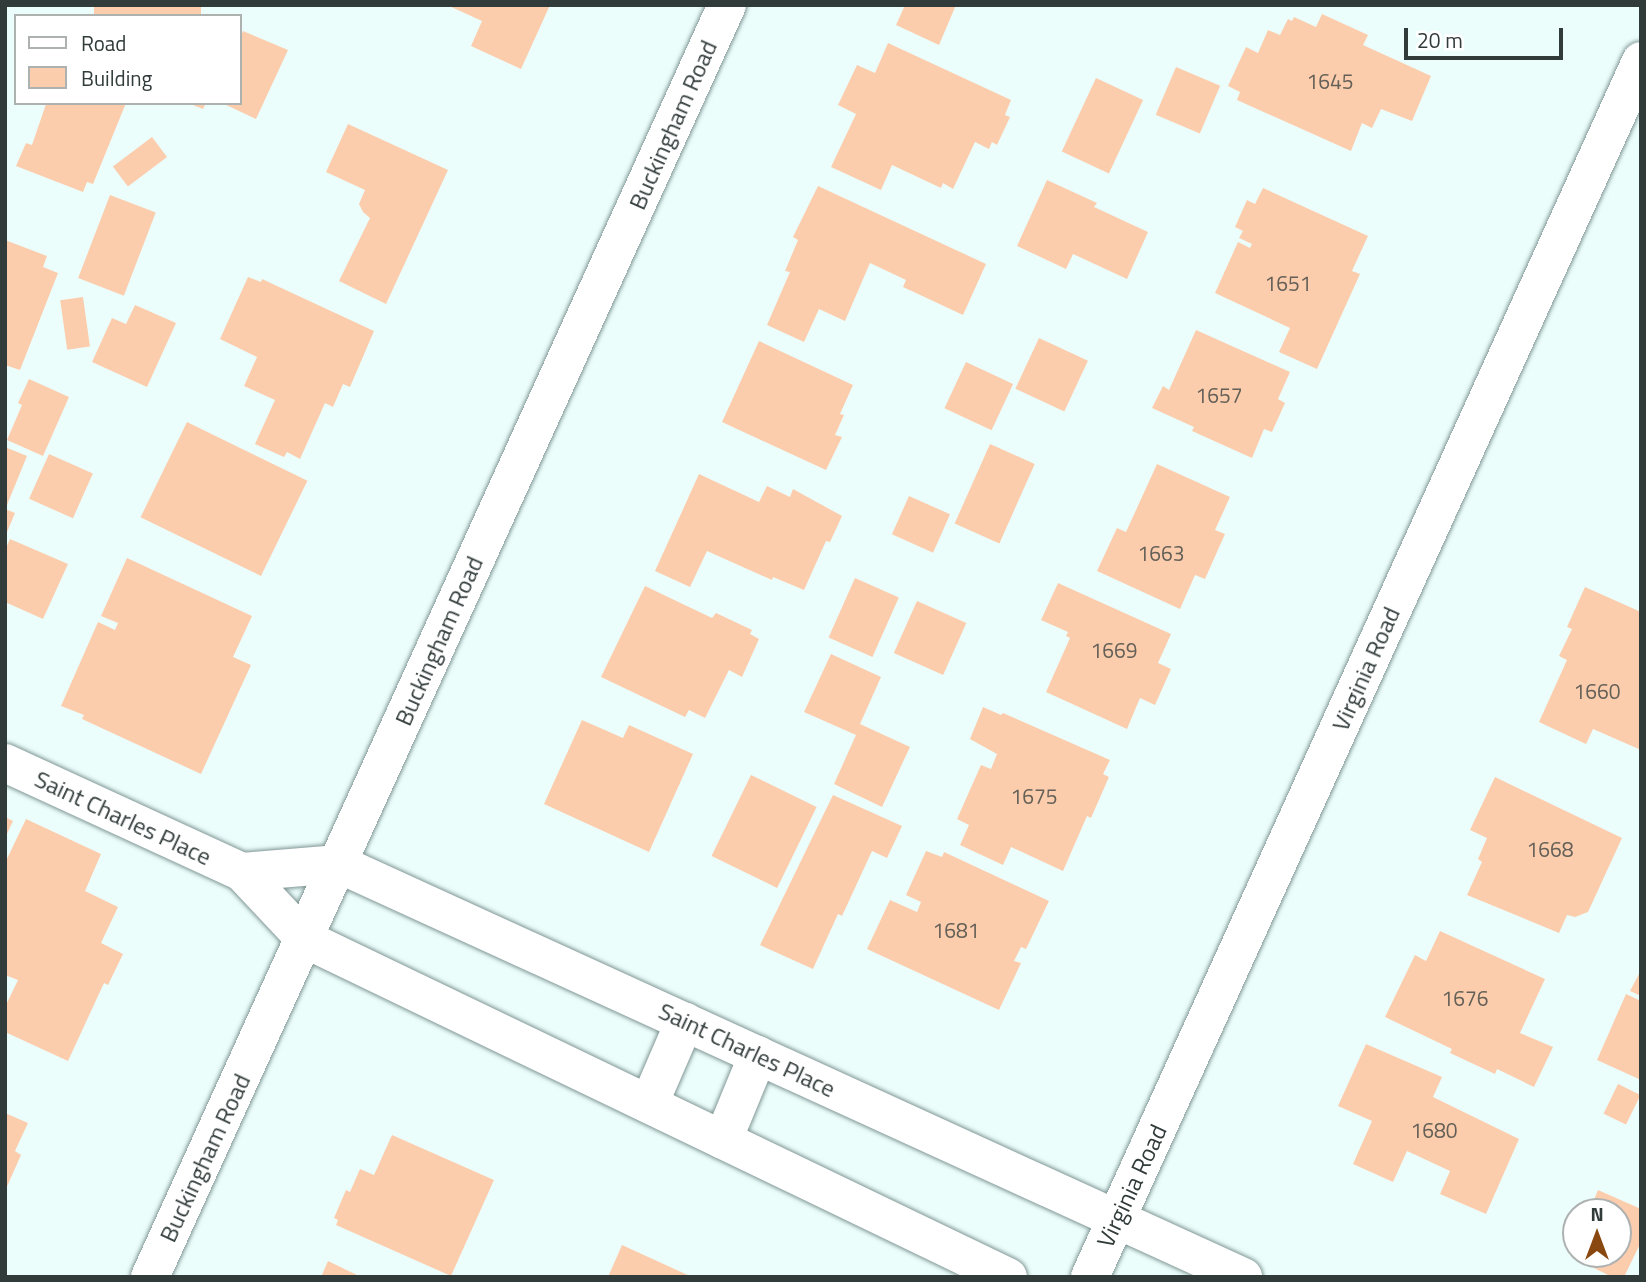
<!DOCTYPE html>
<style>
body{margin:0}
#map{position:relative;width:1646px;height:1282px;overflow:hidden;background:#ebfefc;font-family:"Titillium Web",sans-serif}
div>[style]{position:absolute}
.building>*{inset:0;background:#fccdad;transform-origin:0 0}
.roads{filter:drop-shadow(0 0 2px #819795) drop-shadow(0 0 2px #819795)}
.street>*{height:38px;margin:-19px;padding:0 19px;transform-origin:19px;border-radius:19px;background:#fff}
span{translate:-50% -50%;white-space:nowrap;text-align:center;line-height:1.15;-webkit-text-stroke:6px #fff;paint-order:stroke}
.number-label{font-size:21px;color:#646057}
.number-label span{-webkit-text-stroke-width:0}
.street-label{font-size:24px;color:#313b3a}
.frame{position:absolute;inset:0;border:7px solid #313b3a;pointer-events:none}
.legend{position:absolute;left:14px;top:14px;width:228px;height:91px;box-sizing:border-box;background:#fff;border:2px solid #adb1b0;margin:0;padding:9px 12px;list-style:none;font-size:21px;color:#313b3a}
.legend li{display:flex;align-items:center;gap:14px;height:35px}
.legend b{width:35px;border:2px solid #adb1b0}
.north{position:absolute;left:1562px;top:1198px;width:70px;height:70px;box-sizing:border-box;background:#fff;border:2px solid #adb1b0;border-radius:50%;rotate:0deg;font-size:19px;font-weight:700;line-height:28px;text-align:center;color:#313b3a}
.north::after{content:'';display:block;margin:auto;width:24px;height:32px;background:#884810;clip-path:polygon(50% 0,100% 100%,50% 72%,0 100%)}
.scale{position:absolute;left:1404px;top:28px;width:159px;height:32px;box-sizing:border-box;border:4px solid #313b3a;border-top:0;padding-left:9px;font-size:21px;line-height:24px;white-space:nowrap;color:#313b3a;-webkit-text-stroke:5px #fff;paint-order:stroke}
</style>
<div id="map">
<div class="building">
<div style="left:94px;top:5px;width:107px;height:12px"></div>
<div style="clip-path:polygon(447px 5px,550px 5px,521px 69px,471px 46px,482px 21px)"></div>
<div style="clip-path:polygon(905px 5px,956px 5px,939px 45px,896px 25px)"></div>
<div style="clip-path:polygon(1322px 14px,1368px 35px,1363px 45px,1431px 76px,1412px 121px,1381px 109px,1372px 128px,1362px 123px,1351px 151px,1237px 100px,1240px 92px,1228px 86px,1246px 47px,1258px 53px,1268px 30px,1280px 35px,1288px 19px,1292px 21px,1294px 17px,1316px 27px)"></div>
<div style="clip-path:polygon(243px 31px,288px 50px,256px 119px,222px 103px,240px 103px,240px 38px)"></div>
<div style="clip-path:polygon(888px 43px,1011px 100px,1005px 115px,1010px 117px,997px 145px,992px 142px,989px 149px,975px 142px,953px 189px,943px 183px,941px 188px,892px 165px,881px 190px,831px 167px,856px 114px,838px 105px,857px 65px,875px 73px)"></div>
<div style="left:1176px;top:67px;width:48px;height:52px;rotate:23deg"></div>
<div style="left:1096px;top:78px;width:52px;height:81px;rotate:25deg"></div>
<div style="clip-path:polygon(126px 103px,93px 184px,87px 182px,83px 192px,16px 166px,26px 143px,32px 145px,46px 104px)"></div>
<div style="clip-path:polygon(188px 103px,206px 103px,203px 109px)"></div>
<div style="clip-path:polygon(348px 124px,448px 170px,386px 304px,339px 281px,370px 218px,363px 212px,359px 204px,365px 190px,326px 172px)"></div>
<div style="left:152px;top:137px;width:25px;height:49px;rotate:53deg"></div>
<div style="clip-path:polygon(1047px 180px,1097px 203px,1094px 207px,1148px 232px,1127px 279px,1073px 254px,1066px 269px,1017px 246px)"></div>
<div style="clip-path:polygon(818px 186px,986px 264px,963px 315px,903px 287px,906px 280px,870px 263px,845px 321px,819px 309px,804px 342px,767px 325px,790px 272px,785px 271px,798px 240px,793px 237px)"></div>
<div style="clip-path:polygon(1263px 188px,1368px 236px,1352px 271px,1360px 274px,1317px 369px,1279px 352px,1290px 328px,1215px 293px,1238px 242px,1250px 248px,1252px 244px,1239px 238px,1243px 231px,1235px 227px,1247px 200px,1255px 204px)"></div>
<div style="left:110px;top:195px;width:49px;height:89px;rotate:21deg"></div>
<div style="clip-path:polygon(5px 240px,47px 256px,43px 267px,58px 273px,20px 370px,5px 365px)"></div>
<div style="clip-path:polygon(248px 277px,261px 282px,262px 279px,374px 331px,350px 387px,343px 384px,333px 407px,325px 403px,300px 459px,287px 452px,284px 457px,255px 444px,275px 400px,244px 386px,257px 357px,220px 339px)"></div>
<div style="left:83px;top:297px;width:50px;height:23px;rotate:82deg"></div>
<div style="clip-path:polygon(135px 305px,176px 323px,147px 387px,92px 362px,112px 318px,126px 324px)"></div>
<div style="clip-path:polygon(1196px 330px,1290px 372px,1278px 399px,1285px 403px,1272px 432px,1264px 429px,1252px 458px,1192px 431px,1194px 427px,1152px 408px,1163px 386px,1169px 390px)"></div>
<div style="left:1039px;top:338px;width:54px;height:56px;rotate:25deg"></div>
<div style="clip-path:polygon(759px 341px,853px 385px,840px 414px,844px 415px,835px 435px,842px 437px,826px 470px,722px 422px)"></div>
<div style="left:966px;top:362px;width:52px;height:51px;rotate:25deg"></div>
<div style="clip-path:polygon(29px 379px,69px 397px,43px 456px,7px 440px,22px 405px,18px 403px)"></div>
<div style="left:187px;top:422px;width:134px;height:106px;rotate:26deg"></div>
<div style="left:990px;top:444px;width:49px;height:87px;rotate:24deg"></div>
<div style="clip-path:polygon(5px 447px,27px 456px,7px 505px,5px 504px)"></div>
<div style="left:49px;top:454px;width:48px;height:49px;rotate:24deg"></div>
<div style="clip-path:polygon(1157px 464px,1230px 497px,1215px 530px,1225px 534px,1205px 579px,1195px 575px,1180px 609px,1097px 571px,1117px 528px,1126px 532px)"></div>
<div style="clip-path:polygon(699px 474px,759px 502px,767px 486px,790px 497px,793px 489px,842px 516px,830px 542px,826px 541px,804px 590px,773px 577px,772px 580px,707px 551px,690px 587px,655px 571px)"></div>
<div style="left:909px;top:496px;width:45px;height:42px;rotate:24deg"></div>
<div style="clip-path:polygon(5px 509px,15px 513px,5px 537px)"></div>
<div style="clip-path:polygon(10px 539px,68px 564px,43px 619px,5px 602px,5px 550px)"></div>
<div style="clip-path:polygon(127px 558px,252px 616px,233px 657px,251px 665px,201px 774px,82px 719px,84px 715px,61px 706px,98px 622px,115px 630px,118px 623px,101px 616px)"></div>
<div style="left:855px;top:578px;width:48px;height:65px;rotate:24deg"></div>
<div style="clip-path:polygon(1058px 583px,1171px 634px,1158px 663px,1171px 669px,1155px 705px,1140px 698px,1127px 729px,1046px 692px,1070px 638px,1066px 636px,1068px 632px,1041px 620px)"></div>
<div style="clip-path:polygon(645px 586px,712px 618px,716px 613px,752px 630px,750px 634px,759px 639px,742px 677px,729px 670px,705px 718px,689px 710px,685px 717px,601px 677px)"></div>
<div style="clip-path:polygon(1585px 587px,1641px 612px,1641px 750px,1593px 729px,1586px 744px,1539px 722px,1567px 660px,1559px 656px,1572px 629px,1567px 627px)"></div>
<div style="left:917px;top:601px;width:54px;height:57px;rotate:24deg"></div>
<div style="clip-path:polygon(831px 654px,881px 677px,860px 724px,910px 747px,882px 807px,834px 784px,856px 735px,804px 712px)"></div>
<div style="clip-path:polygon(983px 707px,1001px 715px,1003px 713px,1110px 760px,1103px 774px,1109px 777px,1091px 818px,1087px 816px,1063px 871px,1011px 847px,1003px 865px,960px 845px,969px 825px,957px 819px,981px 765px,991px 769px,997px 754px,970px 739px)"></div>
<div style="clip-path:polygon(582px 720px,623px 738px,629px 725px,693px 754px,649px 852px,544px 804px)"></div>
<div style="left:751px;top:775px;width:73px;height:90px;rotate:26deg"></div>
<div style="clip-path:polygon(1495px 777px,1622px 838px,1588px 912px,1575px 917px,1567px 915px,1559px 933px,1467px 895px,1482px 862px,1478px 859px,1487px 838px,1470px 830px)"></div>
<div style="clip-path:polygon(833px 795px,902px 826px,887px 858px,872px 851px,842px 916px,838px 914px,813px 969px,760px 945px)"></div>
<div style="clip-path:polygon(5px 817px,13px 821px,5px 838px)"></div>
<div style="clip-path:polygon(26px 819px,101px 854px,85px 891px,118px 907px,101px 943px,123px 954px,108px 985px,104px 983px,68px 1061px,5px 1032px,5px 1007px,18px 980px,5px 975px,5px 863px)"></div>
<div style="clip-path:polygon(926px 851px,942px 857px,944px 852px,1049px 901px,1026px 949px,1021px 947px,1014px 961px,1021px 963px,999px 1010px,867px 949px,890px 900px,917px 912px,921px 902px,906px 895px)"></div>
<div style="clip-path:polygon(1440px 931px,1545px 979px,1520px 1033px,1553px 1047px,1534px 1087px,1497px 1069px,1495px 1074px,1450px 1053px,1452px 1049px,1385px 1017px,1415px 955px,1426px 961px)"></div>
<div style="clip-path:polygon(1641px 970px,1641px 996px,1630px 991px)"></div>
<div style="clip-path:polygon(1626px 994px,1641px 1001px,1641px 1080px,1597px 1060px)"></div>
<div style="clip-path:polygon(1366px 1044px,1442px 1077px,1433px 1097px,1519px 1139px,1486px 1214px,1440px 1194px,1450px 1171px,1407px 1151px,1393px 1182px,1353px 1164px,1372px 1121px,1338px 1106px)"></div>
<div style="left:1618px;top:1084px;width:25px;height:33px;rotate:26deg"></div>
<div style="clip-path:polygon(5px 1113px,28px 1123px,15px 1151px,21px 1155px,5px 1191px)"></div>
<div style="clip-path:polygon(392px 1135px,494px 1180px,451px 1276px,336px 1225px,338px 1220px,334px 1218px,346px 1190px,350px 1192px,360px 1169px,374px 1175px)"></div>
<div style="clip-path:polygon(1598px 1190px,1641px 1209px,1641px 1242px,1624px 1277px,1612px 1277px,1572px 1257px,1576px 1247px,1576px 1254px,1618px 1254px,1618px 1212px,1589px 1212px)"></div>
<div style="clip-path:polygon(622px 1245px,692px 1277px,608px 1277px)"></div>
<div style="clip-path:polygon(328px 1261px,361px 1277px,321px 1277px)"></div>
</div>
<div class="roads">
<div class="street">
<div style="left:5px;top:763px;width:261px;rotate:24.7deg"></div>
<div style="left:242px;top:872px;width:92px;rotate:46.8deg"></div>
<div style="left:305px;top:939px;width:780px;rotate:25.68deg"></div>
<div style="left:242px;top:872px;width:97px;rotate:-4.7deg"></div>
<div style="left:339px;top:864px;width:994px;rotate:24.55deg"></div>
<div style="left:649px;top:1104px;width:90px;rotate:-66.6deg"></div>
<div style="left:723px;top:1140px;width:92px;rotate:-67.6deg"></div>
<div style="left:150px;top:1277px;width:1397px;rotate:-65.6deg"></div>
<div style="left:1090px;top:1277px;width:1335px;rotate:-65.62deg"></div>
</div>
</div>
<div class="number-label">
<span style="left:1330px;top:81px">1645</span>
<span style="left:1288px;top:283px">1651</span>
<span style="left:1219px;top:395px">1657</span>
<span style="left:1161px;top:553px">1663</span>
<span style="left:1114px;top:650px">1669</span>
<span style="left:1597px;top:691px">1660</span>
<span style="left:1034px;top:796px">1675</span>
<span style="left:1550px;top:849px">1668</span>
<span style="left:956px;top:930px">1681</span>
<span style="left:1465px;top:998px">1676</span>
<span style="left:1434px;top:1130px">1680</span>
</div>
<div class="street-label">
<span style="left:673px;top:125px;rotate:-66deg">Buckingham Road</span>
<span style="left:439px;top:641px;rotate:-66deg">Buckingham Road</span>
<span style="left:1366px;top:669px;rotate:-66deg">Virginia Road</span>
<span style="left:123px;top:818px;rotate:25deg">Saint Charles Place</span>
<span style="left:747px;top:1050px;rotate:25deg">Saint Charles Place</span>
<span style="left:205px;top:1158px;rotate:-65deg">Buckingham Road</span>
<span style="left:1132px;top:1186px;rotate:-65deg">Virginia Road</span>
</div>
<div class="frame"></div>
<ul class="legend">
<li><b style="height:9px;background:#fff"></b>Road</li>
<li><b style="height:19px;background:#fccdad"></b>Building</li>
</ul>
<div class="north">N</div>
<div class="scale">20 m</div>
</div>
